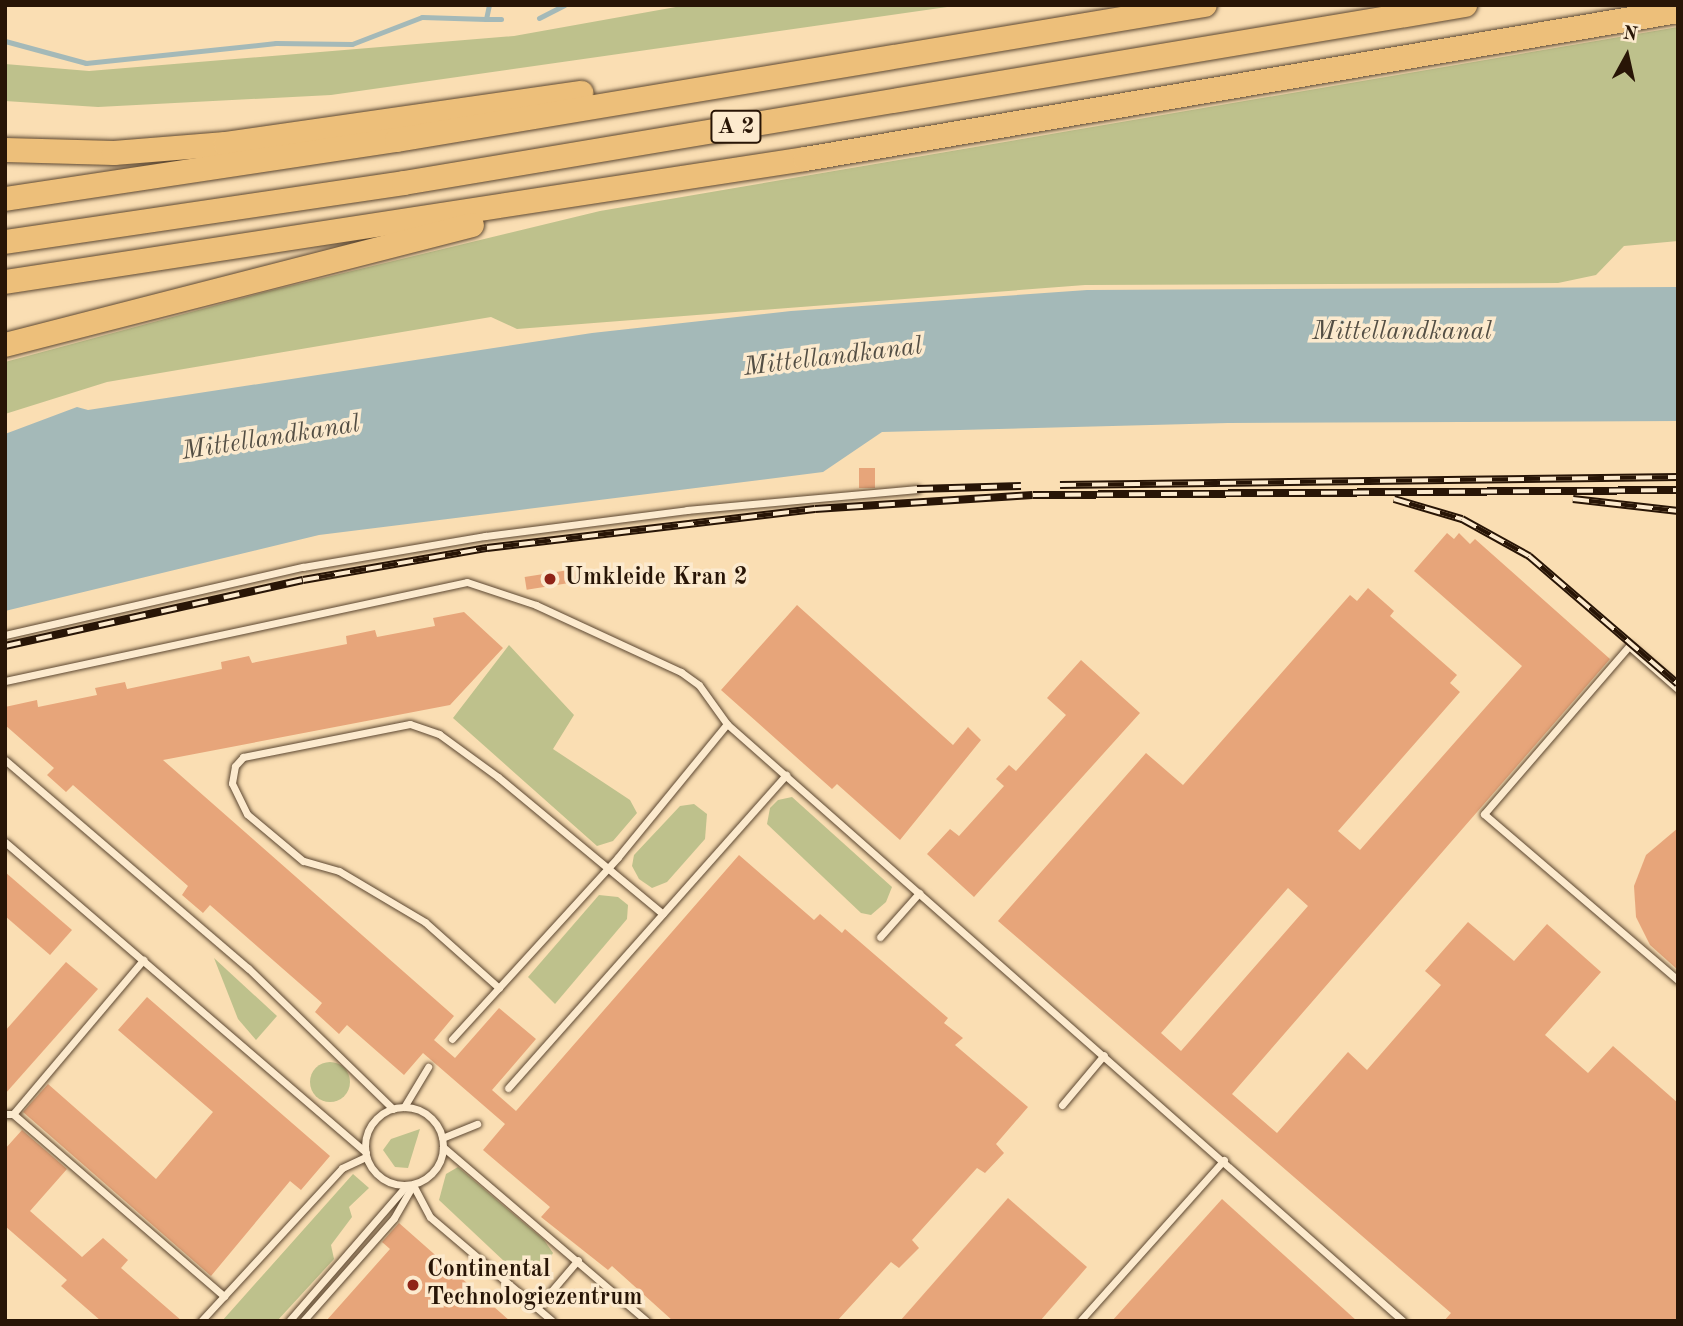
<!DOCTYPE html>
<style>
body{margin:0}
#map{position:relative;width:1683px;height:1326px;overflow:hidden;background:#fadeb3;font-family:"Old Standard TT",serif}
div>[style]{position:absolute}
.green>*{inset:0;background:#bec18c}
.round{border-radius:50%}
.water>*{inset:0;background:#a4b9b8}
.stream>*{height:5px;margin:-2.5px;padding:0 2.5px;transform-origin:2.5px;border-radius:2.5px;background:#a4b9b8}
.building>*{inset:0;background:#e7a57a;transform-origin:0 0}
.roads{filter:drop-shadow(0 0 2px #5c4731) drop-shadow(0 0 2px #5c4731)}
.lane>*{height:7px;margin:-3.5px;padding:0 3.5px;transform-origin:3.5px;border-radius:3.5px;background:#fceace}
.lane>.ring{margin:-3.5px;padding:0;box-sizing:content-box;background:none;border:7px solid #fceace;border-radius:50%}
.highway>*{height:24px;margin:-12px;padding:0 12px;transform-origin:12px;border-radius:12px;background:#edbf7a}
.rail>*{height:8px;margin-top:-4px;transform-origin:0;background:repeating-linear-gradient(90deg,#fceace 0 16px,#281506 0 32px);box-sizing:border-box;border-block:2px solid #281506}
.dots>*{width:19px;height:19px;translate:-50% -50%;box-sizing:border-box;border:4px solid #fceace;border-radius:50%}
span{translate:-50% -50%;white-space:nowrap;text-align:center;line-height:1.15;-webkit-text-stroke:7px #fceace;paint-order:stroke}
.shield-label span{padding:2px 5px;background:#fceace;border:2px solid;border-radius:5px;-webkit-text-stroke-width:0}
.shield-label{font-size:23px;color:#281506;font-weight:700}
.poi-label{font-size:24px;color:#281506;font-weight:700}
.left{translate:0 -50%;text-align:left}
.water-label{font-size:26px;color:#534e44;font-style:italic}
.frame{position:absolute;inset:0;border:7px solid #281506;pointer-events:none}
.north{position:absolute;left:1592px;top:21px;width:70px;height:70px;-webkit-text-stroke:5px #fceace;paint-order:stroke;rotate:8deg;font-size:19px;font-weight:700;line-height:28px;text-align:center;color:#281506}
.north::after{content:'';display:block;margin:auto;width:24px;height:32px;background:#281506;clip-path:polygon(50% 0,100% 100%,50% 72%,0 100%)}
</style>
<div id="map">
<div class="green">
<div style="clip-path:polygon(687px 5px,961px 5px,331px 95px,98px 107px,5px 101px,5px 64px,89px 71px,514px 36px)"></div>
<div style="clip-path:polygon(1678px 27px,1678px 241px,1624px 246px,1596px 275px,1558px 283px,1085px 285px,517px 329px,491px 317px,107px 382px,5px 414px,5px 362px,265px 292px,600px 211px)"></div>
<div style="clip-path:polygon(509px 645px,574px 715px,553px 749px,630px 800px,637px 813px,613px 841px,597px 846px,453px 718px)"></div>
<div style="clip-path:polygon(792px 797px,892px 887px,886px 902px,871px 915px,861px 913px,767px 824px,770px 808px,778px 800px)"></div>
<div style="clip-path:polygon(694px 804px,707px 814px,705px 839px,667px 882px,652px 888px,639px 879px,632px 866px,634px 855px,680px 806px)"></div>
<div style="clip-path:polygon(599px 895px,618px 897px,628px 905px,627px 919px,555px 1004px,528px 977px)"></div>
<div style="clip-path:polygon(214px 958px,277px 1016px,256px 1040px,238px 1019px)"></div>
<div class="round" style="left:310px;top:1062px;width:40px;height:40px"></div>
<div style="clip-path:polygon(420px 1129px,408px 1168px,395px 1167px,383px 1150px,391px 1139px)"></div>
<div style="clip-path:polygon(458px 1167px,544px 1240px,553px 1253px,539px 1276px,521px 1277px,439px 1200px,446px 1174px)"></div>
<div style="clip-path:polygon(353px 1174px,369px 1188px,349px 1207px,352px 1217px,331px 1245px,334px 1259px,277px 1321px,222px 1321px)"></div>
</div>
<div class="water">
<div style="clip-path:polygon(1678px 287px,1678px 421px,1228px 423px,882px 432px,823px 472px,319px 535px,5px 611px,5px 434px,77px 407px,88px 410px,592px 333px,791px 311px,1087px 290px)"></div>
</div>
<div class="stream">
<div style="left:539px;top:18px;width:28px;rotate:-27deg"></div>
<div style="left:486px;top:19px;width:15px"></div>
<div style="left:5px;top:41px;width:84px;rotate:15.2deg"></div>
<div style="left:86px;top:63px;width:191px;rotate:-6deg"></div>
<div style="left:276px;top:43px;width:76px;rotate:0.8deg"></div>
<div style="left:352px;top:44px;width:75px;rotate:-21.1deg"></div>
<div style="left:422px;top:17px;width:64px;rotate:1.8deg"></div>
<div style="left:486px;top:19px;width:14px;rotate:-78deg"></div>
</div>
<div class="building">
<div style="left:859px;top:468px;width:16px;height:20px"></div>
<div style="clip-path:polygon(evenodd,1447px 533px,1454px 539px,1459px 533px,1470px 544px,1475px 539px,1610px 659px,1232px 1094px,1277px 1133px,1348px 1052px,1367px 1070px,1441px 985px,1425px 971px,1468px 922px,1514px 961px,1547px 924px,1601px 972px,1545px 1035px,1588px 1073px,1613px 1046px,1678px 1103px,1678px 1321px,1444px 1321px,1451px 1313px,998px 921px,1146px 753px,1183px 785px,1350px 595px,1357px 601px,1368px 588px,1394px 611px,1390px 616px,1457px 675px,1450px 683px,1460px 692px,1338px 831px,1360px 850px,1522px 666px,1414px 571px,1447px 533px,1288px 888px,1308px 906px,1181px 1051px,1161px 1033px,1288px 888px)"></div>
<div style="left:575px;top:569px;width:13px;height:51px;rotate:81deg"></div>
<div style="clip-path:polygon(797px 605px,953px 745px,968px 727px,981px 740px,900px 840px,837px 784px,832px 789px,721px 690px)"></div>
<div style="clip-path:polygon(464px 612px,503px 648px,450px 705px,163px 760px,454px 1016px,434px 1040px,455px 1058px,499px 1008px,536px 1039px,492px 1090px,516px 1111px,739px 855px,814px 920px,820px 914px,842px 933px,845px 929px,948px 1018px,944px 1023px,963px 1038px,955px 1045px,1028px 1107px,996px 1144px,1004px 1153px,985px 1173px,977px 1168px,912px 1240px,919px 1248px,899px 1268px,891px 1262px,837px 1321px,673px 1321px,612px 1266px,608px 1270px,541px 1217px,550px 1207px,483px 1150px,505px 1124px,423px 1053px,404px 1075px,347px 1025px,339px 1034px,315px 1012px,322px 1003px,210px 905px,203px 913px,182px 895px,188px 886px,73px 785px,66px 792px,47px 775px,54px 768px,5px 725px,5px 707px,37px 700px,38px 707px,97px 695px,95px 688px,125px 682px,127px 689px,222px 669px,221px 662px,249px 656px,252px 663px,347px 644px,346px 636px,375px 630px,377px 637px,435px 626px,433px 618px)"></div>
<div style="clip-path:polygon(1081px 660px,1140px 713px,974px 897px,927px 854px,950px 829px,959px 836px,1004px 786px,996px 779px,1009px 765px,1016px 771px,1066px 715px,1047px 698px)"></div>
<div style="clip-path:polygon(1678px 828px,1678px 970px,1650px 945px,1636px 917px,1634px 886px,1646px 855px)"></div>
<div style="clip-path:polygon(5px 872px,72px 930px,50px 955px,5px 916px)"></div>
<div style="clip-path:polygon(66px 962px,98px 989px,5px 1094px,5px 1031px)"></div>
<div style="clip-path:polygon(147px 997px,330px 1156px,301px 1190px,290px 1181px,211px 1276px,23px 1112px,48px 1084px,156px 1179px,213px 1112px,118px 1030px)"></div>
<div style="clip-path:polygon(22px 1130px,67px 1169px,30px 1211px,82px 1257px,103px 1238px,128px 1260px,121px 1268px,182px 1321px,101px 1321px,61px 1286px,67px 1280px,5px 1226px,5px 1149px)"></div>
<div style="clip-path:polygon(1008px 1198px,1087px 1267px,1040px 1321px,900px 1321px)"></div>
<div style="clip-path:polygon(1222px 1199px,1357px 1321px,1112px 1321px)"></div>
<div style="clip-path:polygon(399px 1223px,510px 1321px,326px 1321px,390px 1249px,382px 1242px)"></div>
</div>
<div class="roads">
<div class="lane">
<div style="left:5px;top:635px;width:306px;rotate:-12.9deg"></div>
<div style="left:303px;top:567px;width:185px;rotate:-9.7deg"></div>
<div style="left:485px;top:536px;width:204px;rotate:-7.3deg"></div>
<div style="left:687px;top:510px;width:231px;rotate:-5.2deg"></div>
<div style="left:5px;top:681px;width:472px;rotate:-12.1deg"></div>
<div style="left:467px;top:582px;width:73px;rotate:18.4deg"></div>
<div style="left:536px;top:605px;width:160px;rotate:24.8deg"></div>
<div style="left:681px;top:672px;width:22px;rotate:36deg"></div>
<div style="left:699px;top:685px;width:48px;rotate:54.3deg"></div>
<div style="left:1678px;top:689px;width:65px;rotate:-138.7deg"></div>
<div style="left:1629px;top:646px;width:222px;rotate:130.8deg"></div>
<div style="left:1484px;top:814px;width:255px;rotate:40.6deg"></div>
<div style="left:5px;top:760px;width:320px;rotate:40.6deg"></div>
<div style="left:248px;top:968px;width:202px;rotate:44.2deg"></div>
<div style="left:5px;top:842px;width:476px;rotate:40.7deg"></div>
<div style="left:880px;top:937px;width:59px;rotate:-48.4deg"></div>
<div style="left:499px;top:988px;width:99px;rotate:-138.3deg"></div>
<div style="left:425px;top:922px;width:100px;rotate:-149.3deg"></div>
<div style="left:339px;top:871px;width:37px;rotate:-164deg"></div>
<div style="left:303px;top:861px;width:73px;rotate:-140deg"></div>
<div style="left:247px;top:814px;width:34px;rotate:-116deg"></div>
<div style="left:232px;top:783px;width:17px;rotate:-80deg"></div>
<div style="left:235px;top:766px;width:12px;rotate:-48deg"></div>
<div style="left:243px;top:757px;width:170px;rotate:-11.2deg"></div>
<div style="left:410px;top:724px;width:31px;rotate:19deg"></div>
<div style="left:439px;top:734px;width:73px;rotate:36.1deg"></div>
<div style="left:498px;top:777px;width:214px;rotate:39.7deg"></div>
<div style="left:452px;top:1039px;width:246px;rotate:-47.6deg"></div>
<div style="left:618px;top:857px;width:172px;rotate:-50.7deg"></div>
<div style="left:727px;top:724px;width:902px;rotate:41.45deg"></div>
<div style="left:508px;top:1088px;width:419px;rotate:-48.4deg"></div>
<div style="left:1062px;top:1105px;width:65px;rotate:-50deg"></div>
<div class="ring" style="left:365px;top:1107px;width:71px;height:71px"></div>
<div style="left:404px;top:1107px;width:47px;rotate:-59deg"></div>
<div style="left:5px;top:1114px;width:8px"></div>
<div style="left:13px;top:1114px;width:279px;rotate:40.8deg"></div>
<div style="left:13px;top:1114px;width:202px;rotate:-49.8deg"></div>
<div style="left:442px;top:1138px;width:38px;rotate:-22deg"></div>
<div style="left:443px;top:1147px;width:268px;rotate:40.5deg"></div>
<div style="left:413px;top:1185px;width:36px;rotate:62deg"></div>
<div style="left:430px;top:1217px;width:160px;rotate:40.4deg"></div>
<div style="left:537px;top:1308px;width:63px;rotate:-49.5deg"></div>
<div style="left:201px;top:1321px;width:208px;rotate:-47.3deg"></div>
<div style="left:342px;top:1168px;width:26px;rotate:-25deg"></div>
<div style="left:289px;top:1321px;width:179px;rotate:-49.1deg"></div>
<div style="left:303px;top:1321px;width:137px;rotate:-48.5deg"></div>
<div style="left:394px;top:1218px;width:38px;rotate:-60deg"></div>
<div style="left:1080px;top:1321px;width:216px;rotate:-48.2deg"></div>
</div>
<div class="highway">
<div style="left:5px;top:150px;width:109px;rotate:1.6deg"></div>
<div style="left:114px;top:153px;width:112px;rotate:-4.6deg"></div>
<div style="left:226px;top:144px;width:359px;rotate:-8.2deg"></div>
<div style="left:5px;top:199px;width:396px;rotate:-8.6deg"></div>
<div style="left:397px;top:140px;width:819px;rotate:-9.49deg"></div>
<div style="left:5px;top:242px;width:403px;rotate:-8.4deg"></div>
<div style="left:404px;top:183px;width:1076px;rotate:-9.52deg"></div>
<div style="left:5px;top:282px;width:809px;rotate:-8.74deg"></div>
<div style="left:805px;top:159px;width:885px;rotate:-9.62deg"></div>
<div style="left:5px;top:345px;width:482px;rotate:-14.4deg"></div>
</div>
</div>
<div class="rail">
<div style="left:1060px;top:485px;width:618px;rotate:-0.74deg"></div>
<div style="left:917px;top:489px;width:104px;rotate:-1.7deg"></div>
<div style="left:1394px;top:499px;width:71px;rotate:16.4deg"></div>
<div style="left:1462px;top:519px;width:77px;rotate:28.9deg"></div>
<div style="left:1529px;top:556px;width:196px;rotate:40.7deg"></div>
<div style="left:1573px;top:499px;width:106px;rotate:6.5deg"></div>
<div style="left:5px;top:646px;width:305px;rotate:-12.5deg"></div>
<div style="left:303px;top:580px;width:187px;rotate:-9.9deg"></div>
<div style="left:487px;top:548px;width:330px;rotate:-6.8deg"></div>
<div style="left:815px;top:509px;width:218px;rotate:-3.7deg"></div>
<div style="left:1033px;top:495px;width:645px;rotate:-0.44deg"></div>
</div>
<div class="dots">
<div style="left:550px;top:579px;background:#8f2418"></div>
<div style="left:413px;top:1285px;background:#8f2418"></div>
</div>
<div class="shield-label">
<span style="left:736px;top:127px">A 2</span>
</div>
<div class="poi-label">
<span class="left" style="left:564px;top:579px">Umkleide Kran 2</span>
<span class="left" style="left:427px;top:1285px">Continental<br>Technologiezentrum</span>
</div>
<div class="water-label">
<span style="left:1402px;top:333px">Mittellandkanal</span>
<span style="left:833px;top:358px;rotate:-7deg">Mittellandkanal</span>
<span style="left:271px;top:439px;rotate:-9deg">Mittellandkanal</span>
</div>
<div class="frame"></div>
<div class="north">N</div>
</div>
